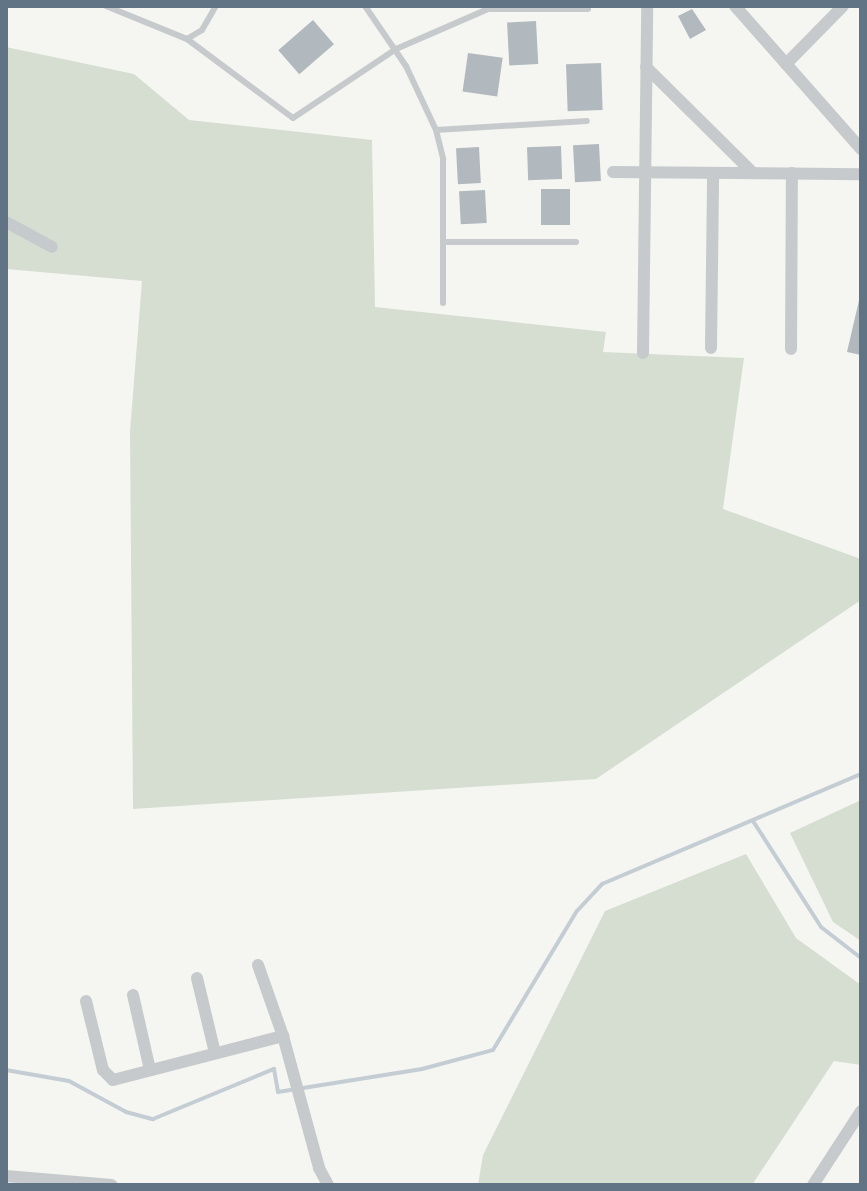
<!DOCTYPE html>
<style>
body{margin:0}
#map{position:relative;width:867px;height:1191px;overflow:hidden;background:#f5f6f1;font-family:"Space Grotesk",sans-serif}
div>[style]{position:absolute}
.green>*{inset:0;background:#d6ded2}
.stream>*{height:4px;margin:-2px;padding:0 2px;transform-origin:2px;border-radius:2px;background:#c4cdd3}
.building>*{inset:0;background:#b1b9be;transform-origin:0 0}
.lane>*{height:6px;margin:-3px;padding:0 3px;transform-origin:3px;border-radius:3px;background:#c7cacd}
.street>*{height:12px;margin:-6px;padding:0 6px;transform-origin:6px;border-radius:6px;background:#c7cacd}
span{translate:-50% -50%;white-space:nowrap;text-align:center;line-height:1.15;-webkit-text-stroke:8px #fff;paint-order:stroke}
.frame{position:absolute;inset:0;border:8px solid #617485;pointer-events:none}
</style>
<div id="map">
<div class="green">
<div style="clip-path:polygon(6px 47px,134px 74px,189px 120px,372px 140px,375px 307px,606px 332px,603px 352px,744px 358px,723px 509px,861px 559px,861px 600px,596px 779px,133px 809px,130px 431px,142px 281px,6px 269px)"></div>
<div style="clip-path:polygon(861px 800px,861px 941px,833px 922px,790px 833px)"></div>
<div style="clip-path:polygon(746px 854px,796px 938px,861px 985px,861px 1065px,834px 1061px,752px 1185px,478px 1185px,483px 1155px,605px 911px)"></div>
</div>
<div class="stream">
<div style="left:753px;top:821px;width:126px;rotate:57.3deg"></div>
<div style="left:821px;top:927px;width:51px;rotate:37.8deg"></div>
<div style="left:6px;top:1070px;width:64px;rotate:9.9deg"></div>
<div style="left:69px;top:1081px;width:65px;rotate:28.5deg"></div>
<div style="left:126px;top:1112px;width:28px;rotate:15deg"></div>
<div style="left:153px;top:1119px;width:131px;rotate:-22.5deg"></div>
<div style="left:274px;top:1069px;width:23px;rotate:80deg"></div>
<div style="left:278px;top:1092px;width:146px;rotate:-9.1deg"></div>
<div style="left:422px;top:1069px;width:73px;rotate:-15deg"></div>
<div style="left:493px;top:1050px;width:162px;rotate:-58.9deg"></div>
<div style="left:577px;top:911px;width:37px;rotate:-47deg"></div>
<div style="left:602px;top:884px;width:281px;rotate:-23deg"></div>
</div>
<div class="building">
<div style="clip-path:polygon(692px 9px,706px 30px,690px 39px,678px 16px)"></div>
<div style="left:313px;top:20px;width:32px;height:46px;rotate:49deg"></div>
<div style="left:536px;top:21px;width:43px;height:29px;rotate:87deg"></div>
<div style="left:468px;top:53px;width:35px;height:39px;rotate:8deg"></div>
<div style="left:601px;top:63px;width:47px;height:35px;rotate:88deg"></div>
<div style="left:599px;top:144px;width:37px;height:26px;rotate:87deg"></div>
<div style="left:561px;top:146px;width:33px;height:34px;rotate:88deg"></div>
<div style="left:479px;top:147px;width:36px;height:23px;rotate:87deg"></div>
<div style="left:570px;top:189px;width:36px;height:29px;rotate:90deg"></div>
<div style="left:485px;top:190px;width:33px;height:26px;rotate:87deg"></div>
<div style="clip-path:polygon(860px 296px,861px 296px,861px 355px,847px 352px)"></div>
</div>
<div class="lane">
<div style="left:106px;top:6px;width:87px;rotate:22.2deg"></div>
<div style="left:187px;top:39px;width:17px;rotate:-31deg"></div>
<div style="left:202px;top:30px;width:28px;rotate:-60deg"></div>
<div style="left:365px;top:6px;width:73px;rotate:55.7deg"></div>
<div style="left:406px;top:66px;width:71px;rotate:64.9deg"></div>
<div style="left:436px;top:130px;width:30px;rotate:76deg"></div>
<div style="left:443px;top:159px;width:144px;rotate:90deg"></div>
<div style="left:187px;top:39px;width:132px;rotate:36.7deg"></div>
<div style="left:293px;top:118px;width:124px;rotate:-33.8deg"></div>
<div style="left:396px;top:49px;width:100px;rotate:-23.5deg"></div>
<div style="left:488px;top:9px;width:100px"></div>
<div style="left:436px;top:130px;width:151px;rotate:-3.4deg"></div>
<div style="left:443px;top:242px;width:133px"></div>
</div>
<div class="street">
<div style="left:735px;top:6px;width:191px;rotate:48.6deg"></div>
<div style="left:786px;top:64px;width:81px;rotate:-45.5deg"></div>
<div style="left:646px;top:67px;width:151px;rotate:44.7deg"></div>
<div style="left:613px;top:172px;width:248px;rotate:0.5deg"></div>
<div style="left:6px;top:222px;width:52px;rotate:28.5deg"></div>
<div style="left:711px;top:348px;width:175px;rotate:-89.3deg"></div>
<div style="left:791px;top:349px;width:176px;rotate:-89.7deg"></div>
<div style="left:643px;top:353px;width:347px;rotate:-89.3deg"></div>
<div style="left:258px;top:965px;width:75px;rotate:70.6deg"></div>
<div style="left:197px;top:978px;width:77px;rotate:76.5deg"></div>
<div style="left:133px;top:995px;width:77px;rotate:77.2deg"></div>
<div style="left:86px;top:1001px;width:71px;rotate:76.2deg"></div>
<div style="left:103px;top:1070px;width:14px;rotate:45deg"></div>
<div style="left:113px;top:1080px;width:176px;rotate:-14.5deg"></div>
<div style="left:283px;top:1036px;width:137px;rotate:74.7deg"></div>
<div style="left:319px;top:1168px;width:19px;rotate:62deg"></div>
<div style="left:6px;top:1176px;width:106px;rotate:4.9deg"></div>
<div style="left:813px;top:1185px;width:88px;rotate:-57deg"></div>
</div>
<div class="frame"></div>
</div>
